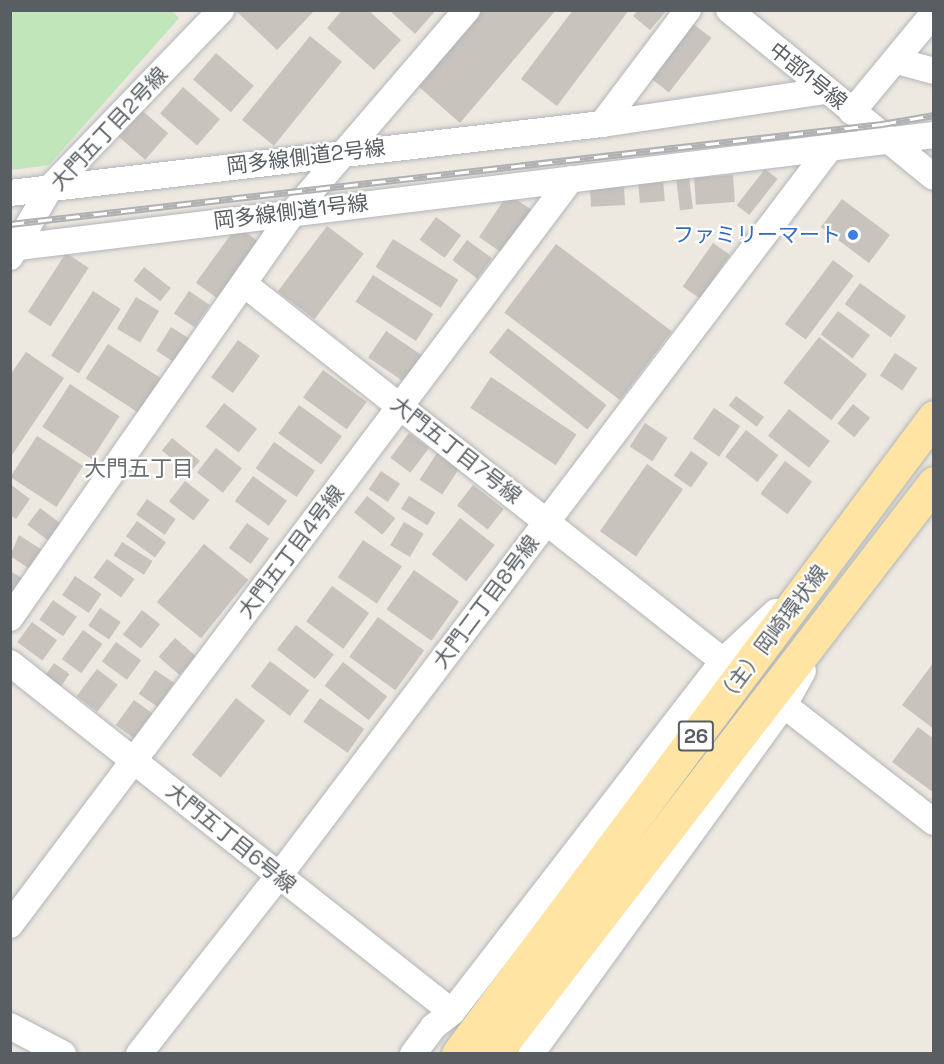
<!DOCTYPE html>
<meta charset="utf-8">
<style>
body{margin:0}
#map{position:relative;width:944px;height:1064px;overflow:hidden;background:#ede8e0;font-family:"Space Grotesk","Noto Sans JP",sans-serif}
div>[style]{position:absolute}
.green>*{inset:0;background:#c0e6ba}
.building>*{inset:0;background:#c8c3bd;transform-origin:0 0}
.roads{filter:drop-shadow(0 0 2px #b1b5b9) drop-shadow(0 0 2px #b1b5b9)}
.street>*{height:26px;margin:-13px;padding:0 13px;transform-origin:13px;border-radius:13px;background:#fff}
.primary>*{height:33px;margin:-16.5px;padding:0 16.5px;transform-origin:16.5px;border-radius:16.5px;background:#ffe4a3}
.rail>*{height:7px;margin-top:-3.5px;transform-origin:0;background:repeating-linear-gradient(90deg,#fff 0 14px,#b0b1b2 0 28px);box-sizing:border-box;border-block:2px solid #b0b1b2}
.dots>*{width:16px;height:16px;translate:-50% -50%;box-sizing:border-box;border:3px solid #fff;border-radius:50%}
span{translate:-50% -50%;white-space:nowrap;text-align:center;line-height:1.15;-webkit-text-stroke:4.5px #fff;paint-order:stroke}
.shield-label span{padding:2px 4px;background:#fff;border:2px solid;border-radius:4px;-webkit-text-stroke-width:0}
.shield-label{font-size:20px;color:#595e62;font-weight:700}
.street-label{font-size:21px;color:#595e62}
.shop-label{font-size:21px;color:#366cbe}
.right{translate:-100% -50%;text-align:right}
.neighbourhood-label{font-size:22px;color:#6a7074}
.frame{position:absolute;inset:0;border:12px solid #595e62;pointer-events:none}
</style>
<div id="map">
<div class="green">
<div style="clip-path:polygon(171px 11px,179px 18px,49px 165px,11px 170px,11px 11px)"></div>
</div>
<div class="building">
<div style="clip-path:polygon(235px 10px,315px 10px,277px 50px)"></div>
<div style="clip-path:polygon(342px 10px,368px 10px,401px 40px,374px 70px,327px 28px)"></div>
<div style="clip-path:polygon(389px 10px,436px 10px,415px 34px)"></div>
<div style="clip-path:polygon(482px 10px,556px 10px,460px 123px,418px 86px)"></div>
<div style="clip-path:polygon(573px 10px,629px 10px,557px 106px,521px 79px)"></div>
<div style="clip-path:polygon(638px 10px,667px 10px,650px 30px,633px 16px)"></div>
<div style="left:687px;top:19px;width:31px;height:69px;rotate:38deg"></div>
<div style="left:310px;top:36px;width:41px;height:108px;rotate:39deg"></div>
<div style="left:216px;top:53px;width:50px;height:35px;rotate:41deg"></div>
<div style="left:183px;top:87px;width:49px;height:35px;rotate:41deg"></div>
<div style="left:138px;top:107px;width:40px;height:35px;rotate:41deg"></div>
<div style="left:765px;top:169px;width:16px;height:46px;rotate:38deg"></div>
<div style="left:733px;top:175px;width:27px;height:39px;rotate:86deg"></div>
<div style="left:689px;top:177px;width:32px;height:13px;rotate:83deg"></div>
<div style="left:663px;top:180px;width:21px;height:25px;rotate:85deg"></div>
<div style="left:624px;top:186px;width:19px;height:34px;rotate:87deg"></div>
<div style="left:508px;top:194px;width:30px;height:52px;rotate:34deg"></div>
<div style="left:842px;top:199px;width:60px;height:35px;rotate:37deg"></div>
<div style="left:436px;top:217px;width:31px;height:28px;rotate:36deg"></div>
<div style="left:237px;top:226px;width:26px;height:70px;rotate:36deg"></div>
<div style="left:327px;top:226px;width:46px;height:82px;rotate:37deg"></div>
<div style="left:393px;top:239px;width:77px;height:33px;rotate:32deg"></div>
<div style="left:467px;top:240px;width:31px;height:25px;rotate:36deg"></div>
<div style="left:713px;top:243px;width:21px;height:53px;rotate:35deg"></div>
<div style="left:556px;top:244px;width:145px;height:86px;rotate:37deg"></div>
<div style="left:66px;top:253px;width:27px;height:70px;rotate:33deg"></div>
<div style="left:833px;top:260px;width:26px;height:80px;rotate:37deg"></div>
<div style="left:144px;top:267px;width:34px;height:17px;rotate:38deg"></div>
<div style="left:373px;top:275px;width:72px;height:32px;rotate:33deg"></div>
<div style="left:860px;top:283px;width:57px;height:26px;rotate:36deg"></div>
<div style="left:93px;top:291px;width:33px;height:77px;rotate:33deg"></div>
<div style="left:189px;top:291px;width:25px;height:27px;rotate:34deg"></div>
<div style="left:136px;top:297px;width:27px;height:37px;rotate:31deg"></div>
<div style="left:838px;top:311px;width:40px;height:29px;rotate:37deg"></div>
<div style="left:171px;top:327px;width:22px;height:28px;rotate:32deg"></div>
<div style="left:508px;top:328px;width:125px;height:31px;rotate:38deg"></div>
<div style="left:386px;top:331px;width:50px;height:32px;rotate:34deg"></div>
<div style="left:819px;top:337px;width:61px;height:58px;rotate:38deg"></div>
<div style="left:238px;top:340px;width:27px;height:46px;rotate:36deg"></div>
<div style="left:108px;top:344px;width:63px;height:41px;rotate:33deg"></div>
<div style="clip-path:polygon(26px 352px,64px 378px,10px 458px,10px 375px)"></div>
<div style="left:895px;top:353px;width:27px;height:27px;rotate:34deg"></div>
<div style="left:323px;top:370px;width:54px;height:34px;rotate:36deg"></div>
<div style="left:491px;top:377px;width:103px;height:37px;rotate:34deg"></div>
<div style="left:70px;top:384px;width:59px;height:51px;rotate:33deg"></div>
<div style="left:736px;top:396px;width:35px;height:12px;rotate:37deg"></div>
<div style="left:224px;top:403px;width:42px;height:30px;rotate:38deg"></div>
<div style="left:853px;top:404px;width:22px;height:25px;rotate:39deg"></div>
<div style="left:299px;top:405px;width:53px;height:35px;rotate:36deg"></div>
<div style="left:714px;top:408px;width:32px;height:37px;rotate:35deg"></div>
<div style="left:789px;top:409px;width:52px;height:34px;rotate:38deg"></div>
<div style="left:645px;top:423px;width:27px;height:28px;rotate:33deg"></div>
<div style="left:746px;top:430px;width:41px;height:34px;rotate:38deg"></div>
<div style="left:409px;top:433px;width:25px;height:31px;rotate:37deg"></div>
<div style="left:37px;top:436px;width:55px;height:49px;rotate:33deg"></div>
<div style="left:172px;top:438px;width:36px;height:16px;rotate:39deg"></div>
<div style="left:274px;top:442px;width:50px;height:32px;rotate:35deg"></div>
<div style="left:216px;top:448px;width:33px;height:31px;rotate:38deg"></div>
<div style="left:691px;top:451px;width:21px;height:30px;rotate:35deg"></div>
<div style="left:437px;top:453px;width:27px;height:32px;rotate:33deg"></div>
<div style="left:785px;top:461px;width:34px;height:41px;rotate:37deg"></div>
<div style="left:647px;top:464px;width:44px;height:82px;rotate:35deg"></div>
<div style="left:381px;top:471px;width:23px;height:22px;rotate:34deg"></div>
<div style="left:253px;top:476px;width:42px;height:31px;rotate:36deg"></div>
<div style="left:185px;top:481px;width:31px;height:26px;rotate:38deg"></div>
<div style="clip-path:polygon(10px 484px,30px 499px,16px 519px,10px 515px)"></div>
<div style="left:473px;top:485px;width:39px;height:26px;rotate:38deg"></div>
<div style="left:367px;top:496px;width:36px;height:21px;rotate:38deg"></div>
<div style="left:409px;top:496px;width:31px;height:15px;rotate:32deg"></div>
<div style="left:147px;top:499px;width:35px;height:19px;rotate:35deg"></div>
<div style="left:40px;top:508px;width:30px;height:21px;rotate:37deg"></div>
<div style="left:460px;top:518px;width:44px;height:46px;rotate:38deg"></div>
<div style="left:137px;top:521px;width:36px;height:19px;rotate:36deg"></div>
<div style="left:404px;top:522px;width:23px;height:27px;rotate:31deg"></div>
<div style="left:247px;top:523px;width:27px;height:31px;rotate:36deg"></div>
<div style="clip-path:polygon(19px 535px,42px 550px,30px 569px,10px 556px)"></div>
<div style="left:363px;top:540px;width:47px;height:45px;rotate:34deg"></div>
<div style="left:122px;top:542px;width:36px;height:16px;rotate:32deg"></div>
<div style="left:204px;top:544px;width:57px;height:75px;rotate:39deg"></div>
<div style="left:107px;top:559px;width:34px;height:23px;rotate:36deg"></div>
<div style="left:414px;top:570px;width:55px;height:48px;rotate:35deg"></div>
<div style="clip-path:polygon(10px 571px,22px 578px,10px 598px)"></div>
<div style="left:75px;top:576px;width:32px;height:23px;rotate:34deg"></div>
<div style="left:332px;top:586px;width:46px;height:44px;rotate:36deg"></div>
<div style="left:53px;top:600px;width:29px;height:24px;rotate:35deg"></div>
<div style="left:100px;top:608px;width:25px;height:21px;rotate:34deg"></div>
<div style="left:142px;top:610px;width:23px;height:31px;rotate:38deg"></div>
<div style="left:378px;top:617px;width:57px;height:49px;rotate:36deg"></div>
<div style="left:32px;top:622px;width:31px;height:25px;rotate:36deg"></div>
<div style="left:296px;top:625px;width:48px;height:31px;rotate:38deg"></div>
<div style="left:83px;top:630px;width:24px;height:36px;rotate:36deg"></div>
<div style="left:175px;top:638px;width:28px;height:25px;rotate:41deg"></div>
<div style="left:116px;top:642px;width:31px;height:24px;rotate:36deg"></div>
<div style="left:270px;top:661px;width:49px;height:32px;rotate:37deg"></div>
<div style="left:343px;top:662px;width:56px;height:30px;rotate:38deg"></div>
<div style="clip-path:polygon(934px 662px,934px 729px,902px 705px)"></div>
<div style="left:54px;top:663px;width:19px;height:17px;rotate:35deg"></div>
<div style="left:97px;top:669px;width:26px;height:34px;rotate:37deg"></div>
<div style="left:155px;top:670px;width:23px;height:29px;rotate:34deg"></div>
<div style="left:236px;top:698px;width:37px;height:72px;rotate:38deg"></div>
<div style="left:320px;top:698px;width:54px;height:29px;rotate:35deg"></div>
<div style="left:134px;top:700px;width:27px;height:31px;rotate:36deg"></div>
<div style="clip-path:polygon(918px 727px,934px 739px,934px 793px,892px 762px)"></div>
</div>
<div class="roads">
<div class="street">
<div style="left:729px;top:10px;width:264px;rotate:39.2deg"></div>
<div style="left:897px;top:61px;width:38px;rotate:15deg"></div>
<div style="left:852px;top:112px;width:129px;rotate:-50.4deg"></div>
<div style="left:602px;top:124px;width:143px;rotate:-53deg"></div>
<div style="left:10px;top:193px;width:596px;rotate:-6.65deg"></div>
<div style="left:602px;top:124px;width:225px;rotate:-8.4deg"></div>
<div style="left:10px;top:248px;width:931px;rotate:-6.97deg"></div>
<div style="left:10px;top:257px;width:80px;rotate:-59.9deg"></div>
<div style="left:50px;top:188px;width:247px;rotate:-46.1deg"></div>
<div style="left:244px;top:284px;width:610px;rotate:38.2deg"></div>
<div style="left:10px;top:618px;width:495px;rotate:-55.1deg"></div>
<div style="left:293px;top:212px;width:267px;rotate:-49.3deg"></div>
<div style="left:10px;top:663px;width:563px;rotate:38.29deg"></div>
<div style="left:784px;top:705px;width:190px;rotate:38deg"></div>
<div style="left:10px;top:925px;width:933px;rotate:-53.06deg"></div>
<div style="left:10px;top:1026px;width:60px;rotate:27.8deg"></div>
<div style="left:139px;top:1054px;width:225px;rotate:-51.9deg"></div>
<div style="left:278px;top:877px;width:913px;rotate:-52.88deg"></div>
<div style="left:413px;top:1054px;width:34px;rotate:-53deg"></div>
<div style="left:433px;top:1027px;width:24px;rotate:-38deg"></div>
<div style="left:452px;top:1012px;width:443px;rotate:-52.3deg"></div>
<div style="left:723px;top:661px;width:72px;rotate:-42.8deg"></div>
<div style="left:531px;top:1054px;width:431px;rotate:-54.1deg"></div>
<div style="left:784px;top:705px;width:39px;rotate:-61deg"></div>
</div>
<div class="primary">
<div style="left:458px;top:1054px;width:795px;rotate:-53.23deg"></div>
<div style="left:494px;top:1054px;width:721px;rotate:-52.38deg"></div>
</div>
</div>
<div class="rail">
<div style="left:10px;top:224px;width:878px;rotate:-6.54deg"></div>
<div style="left:882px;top:124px;width:53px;rotate:-9.8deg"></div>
</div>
<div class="dots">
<div style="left:853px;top:235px;background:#3f7fe0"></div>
</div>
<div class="shield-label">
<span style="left:696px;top:736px">26</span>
</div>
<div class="street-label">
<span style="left:808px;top:76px;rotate:39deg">中部1号線</span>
<span style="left:109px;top:129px;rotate:-47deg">大門五丁目2号線</span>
<span style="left:306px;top:157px;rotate:-7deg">岡多線側道2号線</span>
<span style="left:291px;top:212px;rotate:-7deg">岡多線側道1号線</span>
<span style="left:456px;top:450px;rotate:38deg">大門五丁目7号線</span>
<span style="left:291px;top:552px;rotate:-53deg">大門五丁目4号線</span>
<span style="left:486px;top:602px;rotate:-53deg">大門二丁目8号線</span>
<span style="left:772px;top:635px;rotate:-53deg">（主）岡崎環状線</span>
<span style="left:231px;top:838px;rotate:39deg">大門五丁目6号線</span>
</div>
<div class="shop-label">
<span class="right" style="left:841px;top:235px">ファミリーマート</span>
</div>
<div class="neighbourhood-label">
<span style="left:139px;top:469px">大門五丁目</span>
</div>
<div class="frame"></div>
</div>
